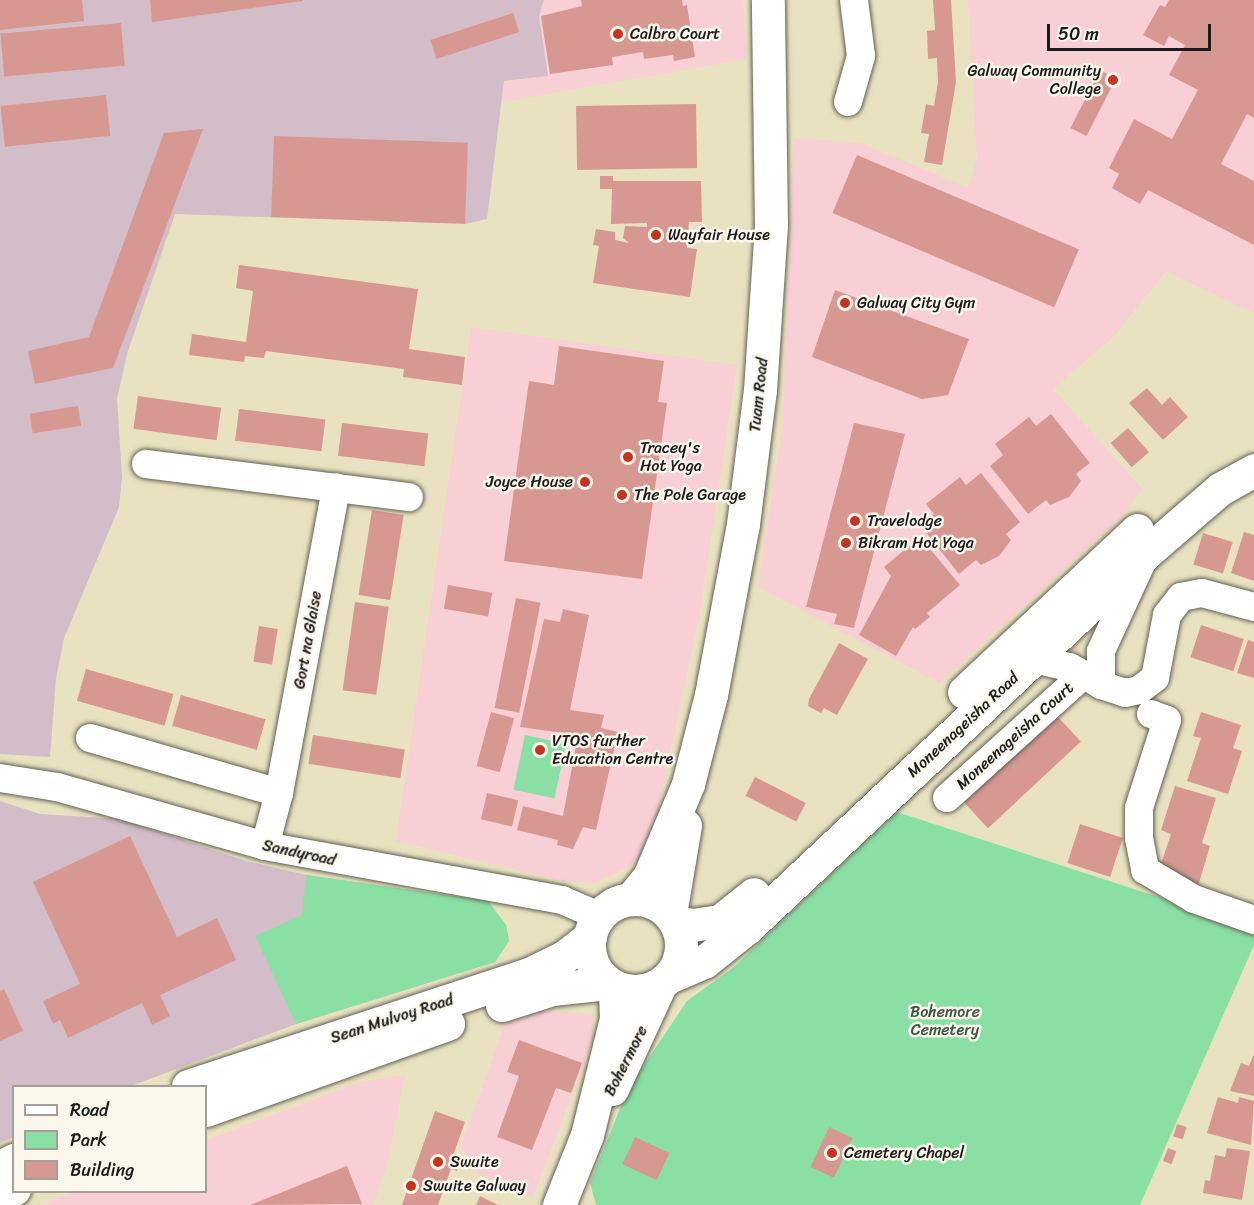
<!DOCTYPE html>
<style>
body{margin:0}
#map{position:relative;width:1254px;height:1205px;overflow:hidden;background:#e8e2c0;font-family:Sriracha,sans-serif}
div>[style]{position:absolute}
.built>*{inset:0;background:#f7cfd5}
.industrial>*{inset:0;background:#d2bdc8}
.green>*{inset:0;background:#8ae0a4;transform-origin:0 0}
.building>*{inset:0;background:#d89892;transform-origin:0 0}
.roads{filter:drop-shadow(0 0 2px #636155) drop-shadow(0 0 2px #636155)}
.minor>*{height:28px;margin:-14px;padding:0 14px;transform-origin:14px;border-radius:14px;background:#fff}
.major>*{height:33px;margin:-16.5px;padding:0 16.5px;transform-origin:16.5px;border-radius:16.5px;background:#fff}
.major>.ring{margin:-16.5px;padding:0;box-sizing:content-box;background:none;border:33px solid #fff;border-radius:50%}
.dots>*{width:16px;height:16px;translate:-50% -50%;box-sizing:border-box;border:3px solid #fbf7ec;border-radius:50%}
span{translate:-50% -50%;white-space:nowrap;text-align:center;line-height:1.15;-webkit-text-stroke:5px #fbf7ec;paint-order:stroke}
.poi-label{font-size:16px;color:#1c1c1c}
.left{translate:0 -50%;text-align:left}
.right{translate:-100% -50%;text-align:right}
.street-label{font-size:16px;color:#1c1c1c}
.park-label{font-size:16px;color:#3d5745}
.legend{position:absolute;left:12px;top:1085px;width:195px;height:108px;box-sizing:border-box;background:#fbf7ec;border:2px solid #a29f99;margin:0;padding:8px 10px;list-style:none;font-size:18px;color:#1c1c1c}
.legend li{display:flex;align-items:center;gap:12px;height:30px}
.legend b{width:30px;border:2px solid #a29f99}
.scale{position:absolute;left:1047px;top:24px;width:164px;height:27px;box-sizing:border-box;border:3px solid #1c1c1c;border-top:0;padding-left:8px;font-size:18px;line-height:21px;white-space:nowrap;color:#1c1c1c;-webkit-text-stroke:4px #fbf7ec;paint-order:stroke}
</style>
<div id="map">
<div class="built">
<div style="clip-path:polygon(544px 0,743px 0,747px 59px,502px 102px,505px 82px,548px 76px,539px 16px)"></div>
<div style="clip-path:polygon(968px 0,1254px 0,1254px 313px,1166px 271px,1115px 335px,1053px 389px,1142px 489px,1119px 519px,939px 683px,758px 587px,783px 424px,794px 138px,861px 143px,968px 188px,977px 160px)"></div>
<div style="clip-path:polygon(471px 327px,737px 365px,699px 618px,653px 831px,641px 856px,629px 866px,595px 883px,563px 881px,396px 841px)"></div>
<div style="clip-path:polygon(538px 1011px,594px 1014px,594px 1036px,533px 1198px,463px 1167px,467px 1153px,460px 1149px,506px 1022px)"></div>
<div style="clip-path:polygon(405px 1075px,387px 1163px,373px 1205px,42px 1205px,74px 1192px,206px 1192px,206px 1140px,360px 1082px)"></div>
</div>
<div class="industrial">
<div style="clip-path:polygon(0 0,544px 0,539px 16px,548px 76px,504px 81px,487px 219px,465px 224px,175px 214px,127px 354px,117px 399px,122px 477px,119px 507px,64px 638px,56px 678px,50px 757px,0 754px)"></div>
<div style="clip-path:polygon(0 801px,40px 814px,120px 819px,246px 861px,306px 875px,488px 901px,506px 925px,509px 941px,495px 962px,296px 1024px,131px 1086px,14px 1086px,13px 1137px,0 1143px)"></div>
</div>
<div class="green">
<div style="left:525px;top:735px;width:42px;height:56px;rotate:12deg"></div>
<div style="clip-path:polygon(897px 812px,1254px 928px,1254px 945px,1140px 1205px,596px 1205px,590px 1183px,628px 1089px,687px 1001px,734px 967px)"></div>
<div style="clip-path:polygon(306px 875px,488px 901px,506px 925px,509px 941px,495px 962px,296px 1024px,255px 936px,302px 915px)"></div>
</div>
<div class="building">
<div style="clip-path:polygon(0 0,82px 0,84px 21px,0 30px)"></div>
<div style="clip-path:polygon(150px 0,303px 0,303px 1px,152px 22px)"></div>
<div style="clip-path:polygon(581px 0,682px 0,683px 6px,687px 5px,695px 57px,674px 61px,673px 55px,644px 59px,643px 52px,612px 57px,613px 65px,550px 74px,541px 16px,582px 6px)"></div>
<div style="clip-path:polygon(933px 0,951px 0,956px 82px,942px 165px,924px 162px,929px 134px,921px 133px,926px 104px,934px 106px,938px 82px,937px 58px,928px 59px,927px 31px,935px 30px)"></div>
<div style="clip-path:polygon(1169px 0,1254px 0,1254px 118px,1247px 114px,1221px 164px,1254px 181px,1254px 245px,1148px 190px,1140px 204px,1112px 188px,1119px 174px,1109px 168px,1134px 119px,1172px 139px,1198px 90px,1169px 75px,1185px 45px,1169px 36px,1164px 46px,1143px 35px,1160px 5px,1165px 7px)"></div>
<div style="left:513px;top:13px;width:20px;height:87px;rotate:72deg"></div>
<div style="left:121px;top:23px;width:43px;height:121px;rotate:85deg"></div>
<div style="left:1100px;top:70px;width:18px;height:65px;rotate:27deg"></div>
<div style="left:106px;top:95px;width:41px;height:106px;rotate:84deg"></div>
<div style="left:696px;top:104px;width:64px;height:120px;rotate:89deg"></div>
<div style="clip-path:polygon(203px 129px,113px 368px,35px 384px,28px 351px,89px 337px,164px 133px)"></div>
<div style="left:274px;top:136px;width:194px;height:81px;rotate:2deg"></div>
<div style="left:857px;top:155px;width:241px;height:63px;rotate:23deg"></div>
<div style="clip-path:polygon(600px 176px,613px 176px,613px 181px,701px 181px,702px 222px,689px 222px,687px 248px,697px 249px,690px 297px,593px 283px,599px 246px,593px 245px,596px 229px,615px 232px,615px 240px,629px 243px,623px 238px,625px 226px,647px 227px,647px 223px,611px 224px,612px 189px,600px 189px)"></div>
<div style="clip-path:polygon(239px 265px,418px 289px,409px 349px,465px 357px,462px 385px,403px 377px,404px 369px,266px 351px,264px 358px,245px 356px,244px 362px,189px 355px,192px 334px,246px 342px,253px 291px,236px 288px)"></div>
<div style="clip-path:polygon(835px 290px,969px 339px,948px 395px,922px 399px,812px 357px)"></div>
<div style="clip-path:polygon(559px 346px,664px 361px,658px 402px,667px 403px,642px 579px,504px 561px,529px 381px,554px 385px)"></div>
<div style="clip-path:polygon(1147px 388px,1162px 405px,1170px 397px,1188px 417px,1163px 440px,1129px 403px)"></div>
<div style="left:138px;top:396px;width:84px;height:33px;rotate:8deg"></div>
<div style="left:78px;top:406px;width:20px;height:49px;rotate:81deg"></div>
<div style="left:239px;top:409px;width:87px;height:32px;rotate:7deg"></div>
<div style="clip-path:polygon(1051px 414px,1090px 463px,1076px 474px,1081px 481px,1069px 497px,1050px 505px,1046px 500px,1028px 514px,990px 466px,1003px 455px,995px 444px,1029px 417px,1036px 426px)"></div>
<div style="left:342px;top:423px;width:87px;height:33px;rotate:7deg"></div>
<div style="clip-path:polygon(854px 423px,905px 434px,854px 628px,834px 624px,837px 614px,806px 607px)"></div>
<div style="left:1128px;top:428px;width:32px;height:23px;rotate:49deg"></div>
<div style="clip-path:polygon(981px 473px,1020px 522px,1006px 534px,1011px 540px,999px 556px,981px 565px,976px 560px,959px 574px,920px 525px,934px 514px,926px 504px,960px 477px,966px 485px)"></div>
<div style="left:372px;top:510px;width:32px;height:86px;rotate:9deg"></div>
<div style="clip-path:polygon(1244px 532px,1254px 535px,1254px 581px,1231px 573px)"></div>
<div style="left:1203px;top:533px;width:31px;height:33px;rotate:17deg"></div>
<div style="clip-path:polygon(920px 537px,960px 585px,927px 613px,930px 617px,915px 629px,913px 627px,896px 656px,859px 635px,891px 576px,884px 567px)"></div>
<div style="left:448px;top:585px;width:45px;height:24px;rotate:10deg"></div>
<div style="left:516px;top:598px;width:25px;height:112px;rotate:11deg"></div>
<div style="left:355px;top:602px;width:34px;height:89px;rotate:8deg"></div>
<div style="clip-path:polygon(563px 609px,589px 615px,570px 710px,604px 715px,601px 728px,618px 732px,596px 830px,583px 827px,573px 849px,557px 845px,558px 840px,517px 830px,523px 806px,563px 816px,578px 735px,520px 727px,544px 619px,560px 622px)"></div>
<div style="left:1201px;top:625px;width:45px;height:34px;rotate:18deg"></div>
<div style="left:259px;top:626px;width:19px;height:36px;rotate:9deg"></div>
<div style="clip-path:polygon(1248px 640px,1254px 642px,1254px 678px,1237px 673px)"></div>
<div style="clip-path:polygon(839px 643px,868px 659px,837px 715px,824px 708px,821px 713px,808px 706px,809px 699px)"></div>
<div style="left:86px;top:669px;width:91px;height:33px;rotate:16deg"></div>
<div style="left:181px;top:695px;width:88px;height:32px;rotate:16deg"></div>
<div style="left:491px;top:712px;width:24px;height:56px;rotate:15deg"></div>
<div style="clip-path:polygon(1201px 712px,1241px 725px,1233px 748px,1242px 751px,1228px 794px,1187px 781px,1201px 738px,1193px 736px)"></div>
<div style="left:1057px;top:716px;width:35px;height:127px;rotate:47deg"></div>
<div style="left:313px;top:735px;width:93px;height:29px;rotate:9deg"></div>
<div style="left:755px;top:777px;width:57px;height:21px;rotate:27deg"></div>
<div style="clip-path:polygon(1175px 786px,1216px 798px,1202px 843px,1210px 846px,1198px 886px,1158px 873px,1171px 834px,1161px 830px)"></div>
<div style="left:487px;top:793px;width:32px;height:27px;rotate:13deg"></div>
<div style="left:1080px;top:824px;width:45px;height:41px;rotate:18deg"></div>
<div style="clip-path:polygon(130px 836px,177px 937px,217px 918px,236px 960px,160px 995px,170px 1016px,152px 1025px,142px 1003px,68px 1038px,60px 1020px,53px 1024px,43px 1001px,80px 984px,33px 882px)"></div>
<div style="clip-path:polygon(4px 989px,23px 1031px,0 1041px,0 991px)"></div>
<div style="clip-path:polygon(519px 1040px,582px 1063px,571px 1093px,556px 1088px,532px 1150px,497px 1137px,519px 1076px,507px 1072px)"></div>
<div style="clip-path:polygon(1254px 1054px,1254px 1096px,1230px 1091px,1241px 1063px,1249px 1066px)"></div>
<div style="clip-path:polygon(1218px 1097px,1238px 1103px,1239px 1097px,1254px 1101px,1251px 1145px,1207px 1133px)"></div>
<div style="clip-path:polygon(435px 1111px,465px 1122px,454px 1153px,462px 1156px,457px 1171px,451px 1169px,438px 1205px,402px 1205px)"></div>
<div style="left:1177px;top:1124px;width:10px;height:13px;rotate:17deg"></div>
<div style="left:829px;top:1127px;width:26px;height:44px;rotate:25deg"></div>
<div style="left:635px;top:1137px;width:38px;height:30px;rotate:25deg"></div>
<div style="left:1168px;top:1148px;width:9px;height:14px;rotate:21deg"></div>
<div style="clip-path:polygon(1227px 1148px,1250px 1151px,1242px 1200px,1203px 1193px,1205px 1180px,1210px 1181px,1215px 1155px,1225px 1157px)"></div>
<div style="clip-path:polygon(347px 1166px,362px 1204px,250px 1205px)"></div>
<div style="clip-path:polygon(480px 1196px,498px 1205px,476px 1205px)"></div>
</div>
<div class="roads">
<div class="minor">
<div style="left:848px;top:102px;width:48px;rotate:-74.2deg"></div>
<div style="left:861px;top:56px;width:56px;rotate:-97.1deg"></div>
<div style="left:146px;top:464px;width:265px;rotate:7.2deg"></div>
<div style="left:1034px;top:659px;width:37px;rotate:13deg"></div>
<div style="left:1070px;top:667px;width:36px;rotate:30deg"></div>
<div style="left:1101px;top:685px;width:25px;rotate:18deg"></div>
<div style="left:1125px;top:693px;width:14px;rotate:-12deg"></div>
<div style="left:1139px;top:690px;width:20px;rotate:-37deg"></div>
<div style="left:1155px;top:678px;width:64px;rotate:-79.2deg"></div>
<div style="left:1167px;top:615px;width:23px;rotate:-52deg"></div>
<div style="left:1181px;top:597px;width:21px;rotate:-11deg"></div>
<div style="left:1202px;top:593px;width:54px;rotate:15.1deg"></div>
<div style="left:1101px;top:685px;width:34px;rotate:-90deg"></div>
<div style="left:1101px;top:651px;width:98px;rotate:-65.3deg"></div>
<div style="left:1151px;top:714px;width:17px;rotate:21deg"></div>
<div style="left:1167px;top:720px;width:92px;rotate:107.7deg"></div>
<div style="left:1139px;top:808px;width:30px;rotate:90deg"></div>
<div style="left:1139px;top:838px;width:33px;rotate:79deg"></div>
<div style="left:1145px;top:870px;width:57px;rotate:30.6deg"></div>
<div style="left:1194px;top:899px;width:64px;rotate:19.3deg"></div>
<div style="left:90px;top:738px;width:197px;rotate:16.2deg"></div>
<div style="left:0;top:778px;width:58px;rotate:9deg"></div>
<div style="left:57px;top:787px;width:216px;rotate:15.8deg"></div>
<div style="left:265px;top:846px;width:302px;rotate:10.3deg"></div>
<div style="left:562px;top:900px;width:40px;rotate:23.4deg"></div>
<div style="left:947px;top:798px;width:183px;rotate:-42.1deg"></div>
<div style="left:265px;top:846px;width:55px;rotate:-75.2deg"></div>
<div style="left:279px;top:793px;width:311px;rotate:-79.4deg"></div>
</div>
<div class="major">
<div style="left:964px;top:692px;width:237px;rotate:-43.1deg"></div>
<div class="ring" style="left:589px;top:899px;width:59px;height:59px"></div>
<div style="left:631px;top:899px;width:28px;rotate:-51deg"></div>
<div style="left:649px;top:877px;width:101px;rotate:-67.2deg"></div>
<div style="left:688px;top:784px;width:92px;rotate:-75.5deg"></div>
<div style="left:711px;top:695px;width:174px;rotate:-79.4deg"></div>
<div style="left:743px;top:524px;width:135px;rotate:-82.8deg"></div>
<div style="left:760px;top:390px;width:164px;rotate:-86.2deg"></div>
<div style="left:771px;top:226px;width:226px;rotate:-90.8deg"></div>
<div style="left:670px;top:914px;width:90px;rotate:-80.4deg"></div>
<div style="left:676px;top:922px;width:16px;rotate:11deg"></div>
<div style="left:692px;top:925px;width:28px;rotate:-8deg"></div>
<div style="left:720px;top:921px;width:43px;rotate:-38.5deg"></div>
<div style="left:671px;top:976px;width:36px;rotate:-23deg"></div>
<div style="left:704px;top:962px;width:56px;rotate:-38.5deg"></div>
<div style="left:748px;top:927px;width:548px;rotate:-43.22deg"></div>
<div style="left:1147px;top:552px;width:96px;rotate:-40.8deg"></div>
<div style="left:1220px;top:489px;width:39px;rotate:-29deg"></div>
<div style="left:502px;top:1005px;width:52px;rotate:-17.7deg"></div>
<div style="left:552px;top:989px;width:56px;rotate:-6.1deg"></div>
<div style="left:188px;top:1086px;width:359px;rotate:-18.2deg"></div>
<div style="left:529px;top:974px;width:39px;rotate:-26deg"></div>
<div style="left:564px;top:957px;width:33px;rotate:-38deg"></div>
<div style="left:612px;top:1089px;width:115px;rotate:-65.2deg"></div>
<div style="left:206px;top:1110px;width:257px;rotate:-19.6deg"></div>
<div style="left:0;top:1167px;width:16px;rotate:-27deg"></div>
<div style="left:0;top:1196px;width:16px;rotate:-27deg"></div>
<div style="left:559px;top:1205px;width:75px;rotate:-68.2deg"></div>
<div style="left:587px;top:1135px;width:120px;rotate:-76deg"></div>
<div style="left:616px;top:1019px;width:32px;rotate:-92deg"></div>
</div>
</div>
<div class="dots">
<div style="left:618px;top:34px;background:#c8321e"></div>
<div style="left:1113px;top:80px;background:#c8321e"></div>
<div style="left:656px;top:235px;background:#c8321e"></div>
<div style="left:845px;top:303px;background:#c8321e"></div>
<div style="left:628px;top:457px;background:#c8321e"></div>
<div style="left:585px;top:482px;background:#c8321e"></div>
<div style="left:622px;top:495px;background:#c8321e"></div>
<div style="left:855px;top:521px;background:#c8321e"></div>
<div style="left:846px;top:543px;background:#c8321e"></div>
<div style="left:540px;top:750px;background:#c8321e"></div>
<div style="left:832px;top:1153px;background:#c8321e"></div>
<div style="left:438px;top:1162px;background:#c8321e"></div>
<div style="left:411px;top:1186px;background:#c8321e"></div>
</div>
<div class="poi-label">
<span class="left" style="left:630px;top:34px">Calbro Court</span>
<span class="right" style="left:1101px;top:80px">Galway Community<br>College</span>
<span class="left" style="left:668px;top:235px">Wayfair House</span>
<span class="left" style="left:857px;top:303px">Galway City Gym</span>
<span class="left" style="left:640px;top:457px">Tracey's<br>Hot Yoga</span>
<span class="right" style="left:573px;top:482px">Joyce House</span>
<span class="left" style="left:634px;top:495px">The Pole Garage</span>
<span class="left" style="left:867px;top:521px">Travelodge</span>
<span class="left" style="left:858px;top:543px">Bikram Hot Yoga</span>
<span class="left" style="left:552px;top:750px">VTOS further<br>Education Centre</span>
<span class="left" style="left:844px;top:1153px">Cemetery Chapel</span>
<span class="left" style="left:450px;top:1162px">Swuite</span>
<span class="left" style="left:423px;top:1186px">Swuite Galway</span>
</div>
<div class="street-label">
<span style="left:759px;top:395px;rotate:-84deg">Tuam Road</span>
<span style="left:308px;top:640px;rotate:-80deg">Gort na Glaise</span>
<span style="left:963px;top:725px;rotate:-43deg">Moneenageisha Road</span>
<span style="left:1015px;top:736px;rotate:-42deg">Moneenageisha Court</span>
<span style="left:299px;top:853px;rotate:12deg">Sandyroad</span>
<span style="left:392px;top:1019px;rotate:-18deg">Sean Mulvoy Road</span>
<span style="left:626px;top:1061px;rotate:-63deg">Bohermore</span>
</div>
<div class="park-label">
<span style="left:945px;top:1021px">Bohemore<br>Cemetery</span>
</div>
<ul class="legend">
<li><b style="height:8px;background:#fff"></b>Road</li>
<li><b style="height:16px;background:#8ae0a4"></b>Park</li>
<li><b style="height:16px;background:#d89892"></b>Building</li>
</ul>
<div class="scale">50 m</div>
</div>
